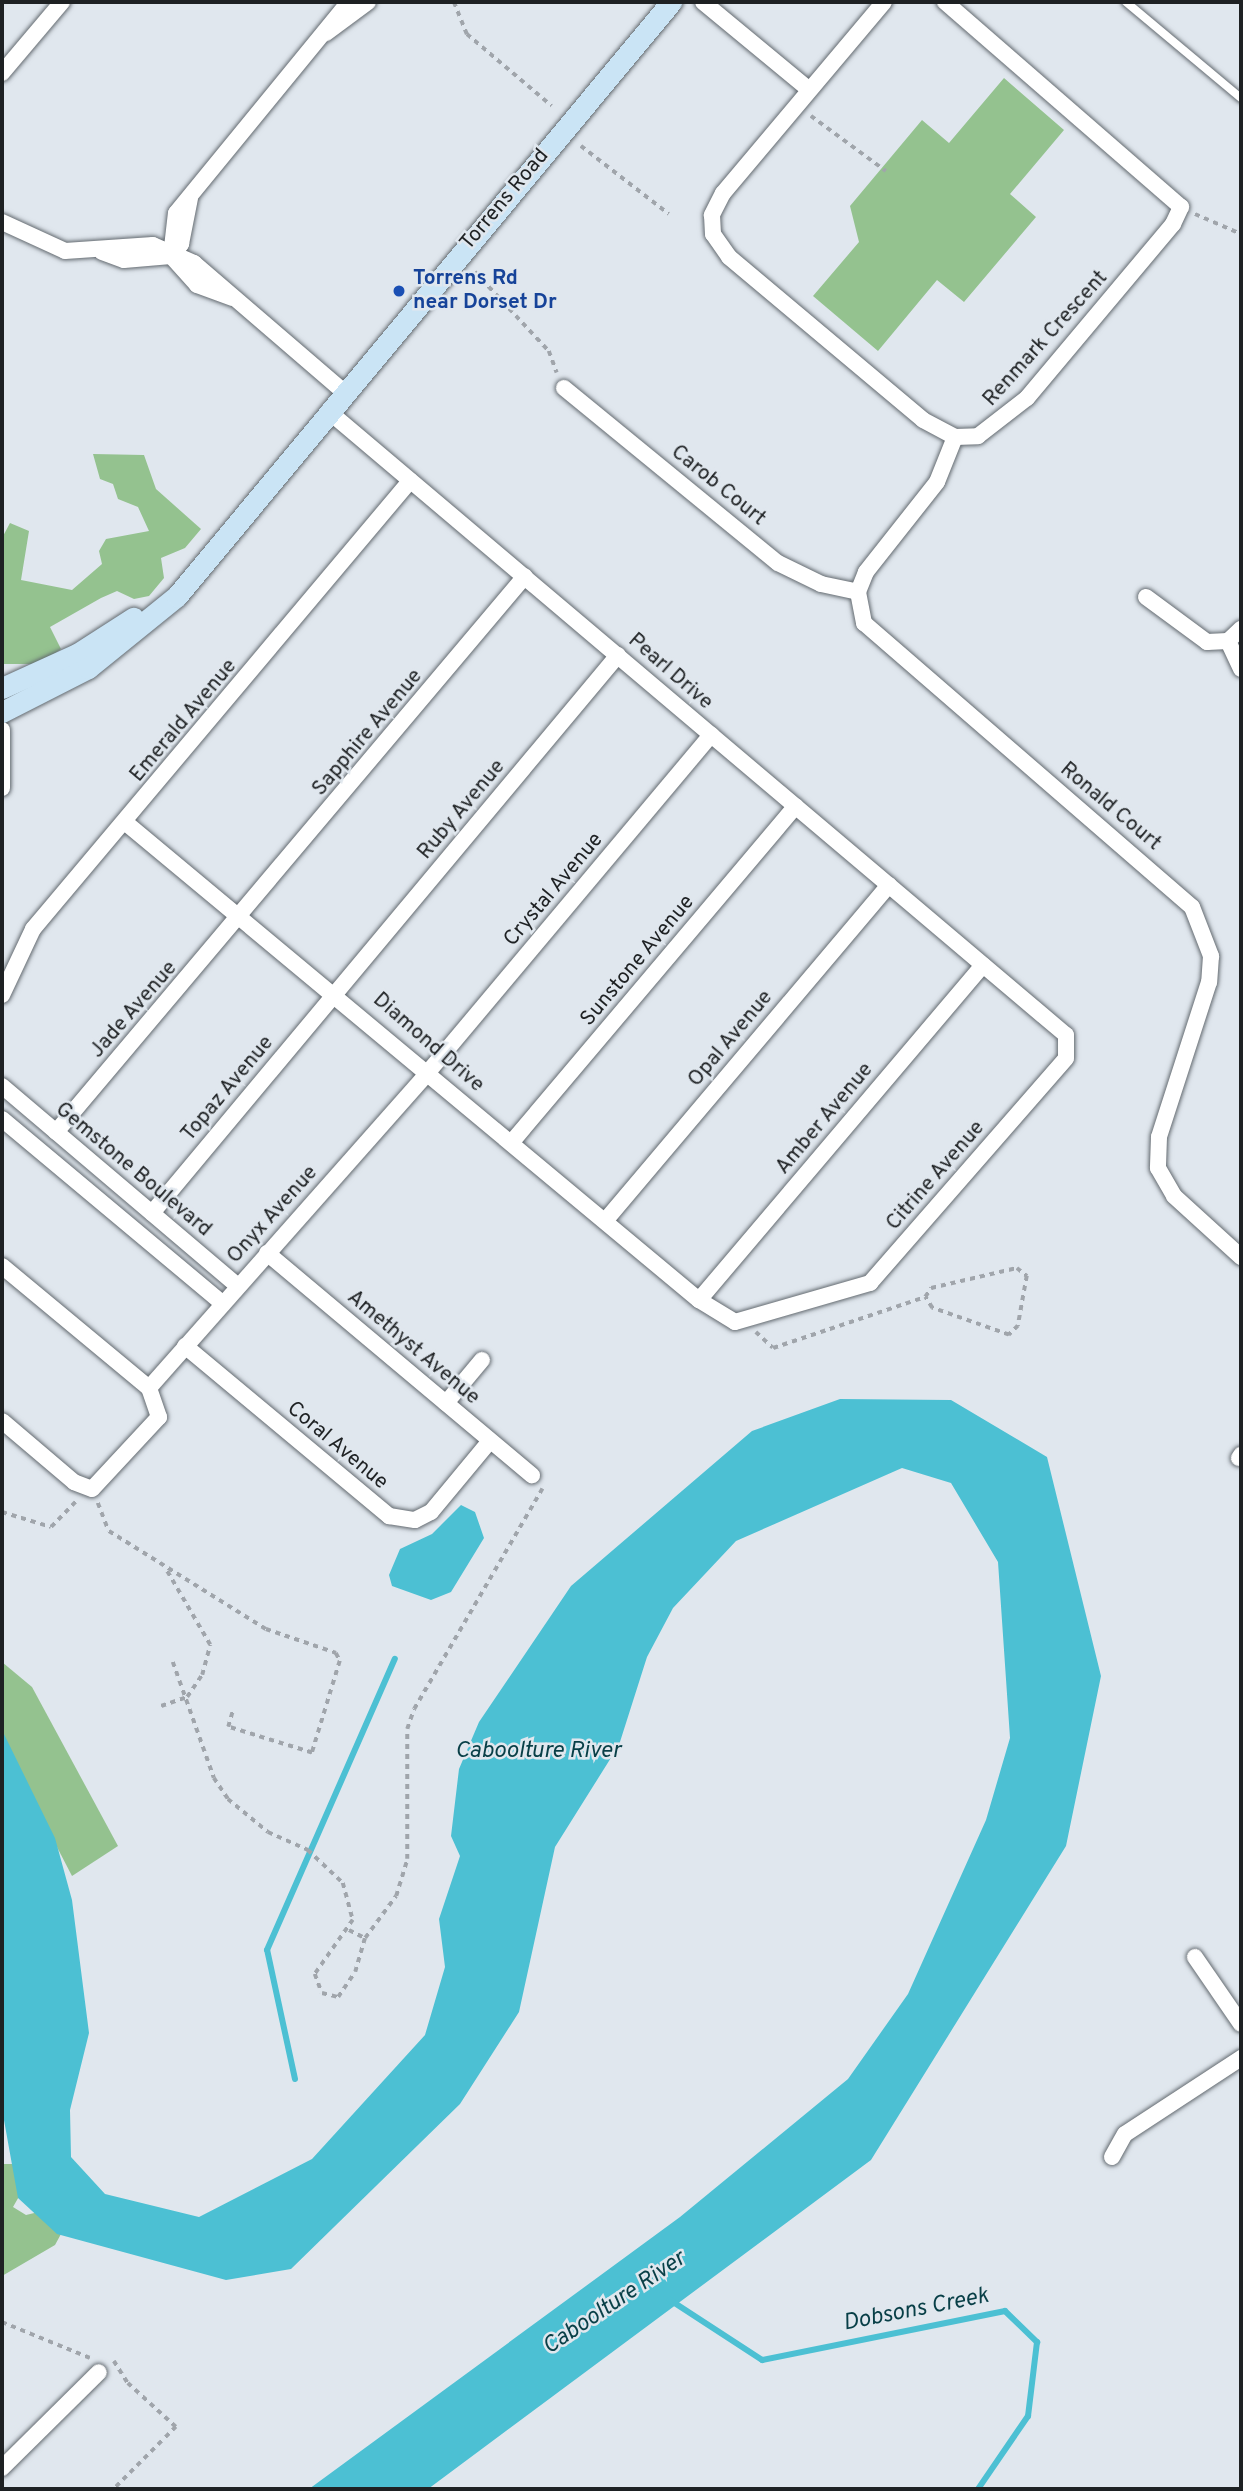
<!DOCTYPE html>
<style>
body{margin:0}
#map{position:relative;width:1243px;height:2491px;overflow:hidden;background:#e0e7ee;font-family:Overpass,sans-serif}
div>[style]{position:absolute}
.green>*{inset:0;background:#94c28f}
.water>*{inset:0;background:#4cc0d3}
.stream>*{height:6px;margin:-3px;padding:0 3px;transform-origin:3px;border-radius:3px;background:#4cc0d3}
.path>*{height:3.5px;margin-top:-1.75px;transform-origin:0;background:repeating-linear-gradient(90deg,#a0a5ab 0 5px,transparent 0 10px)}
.roads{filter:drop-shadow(0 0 2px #636a70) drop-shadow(0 0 2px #636a70)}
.service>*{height:8px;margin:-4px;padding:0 4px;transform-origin:4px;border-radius:4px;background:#fff}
.minor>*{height:16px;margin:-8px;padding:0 8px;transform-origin:8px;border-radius:8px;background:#fff}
.secondary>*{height:21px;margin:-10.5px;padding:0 10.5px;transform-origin:10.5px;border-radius:10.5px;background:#cae4f5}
.dots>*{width:19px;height:19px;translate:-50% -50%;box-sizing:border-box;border:4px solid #e0e7ee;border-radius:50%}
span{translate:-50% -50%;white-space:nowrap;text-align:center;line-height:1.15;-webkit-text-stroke:5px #e0e7ee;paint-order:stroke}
.street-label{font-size:21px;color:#1e2123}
.transit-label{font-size:21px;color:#164399;font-weight:700}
.left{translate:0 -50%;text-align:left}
.water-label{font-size:23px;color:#083f47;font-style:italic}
.frame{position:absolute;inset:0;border:4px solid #1e2123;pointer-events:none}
</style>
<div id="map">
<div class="green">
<div style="clip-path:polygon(1004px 78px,1064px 130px,1010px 194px,1036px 217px,964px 302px,937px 280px,878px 351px,813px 296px,859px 242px,850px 206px,922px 120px,949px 143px)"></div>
<div style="clip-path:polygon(93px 454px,144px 455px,156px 489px,201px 529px,185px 548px,161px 558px,164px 578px,149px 596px,134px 599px,117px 591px,101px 598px,50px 627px,61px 649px,40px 664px,2px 664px,2px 538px,10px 523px,29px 531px,21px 580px,72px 590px,102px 564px,99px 551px,106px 539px,149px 531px,138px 507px,118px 499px,113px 484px,100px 479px)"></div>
<div style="clip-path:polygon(2px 1662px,32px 1687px,118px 1846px,72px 1876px,2px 1741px)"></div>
<div style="clip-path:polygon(2px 2164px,18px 2164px,25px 2186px,13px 2207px,26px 2215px,55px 2208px,67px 2223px,55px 2245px,2px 2276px)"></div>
</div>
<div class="water">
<div style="clip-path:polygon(840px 1399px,951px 1400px,1047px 1457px,1101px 1676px,1066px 1846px,871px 2160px,428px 2489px,309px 2489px,680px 2217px,848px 2079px,908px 1994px,986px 1820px,1010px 1738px,998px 1562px,951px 1483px,902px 1468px,736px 1541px,673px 1608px,647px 1657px,619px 1745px,555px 1847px,519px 2012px,460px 2104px,291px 2269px,226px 2280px,57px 2234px,18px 2198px,2px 2109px,2px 1730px,55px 1838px,72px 1900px,89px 2033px,70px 2110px,71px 2157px,105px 2194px,199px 2217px,312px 2159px,425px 2035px,445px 1967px,439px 1919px,460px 1856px,451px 1836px,459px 1769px,479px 1722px,571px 1586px,752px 1431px)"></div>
<div style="clip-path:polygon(461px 1505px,475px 1512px,484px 1538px,451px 1592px,431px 1600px,392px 1586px,389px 1575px,400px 1549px,432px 1534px)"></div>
</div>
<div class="stream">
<div style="left:295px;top:2079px;width:132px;rotate:-102.2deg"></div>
<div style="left:267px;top:1950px;width:318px;rotate:-66.3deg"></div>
<div style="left:670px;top:2300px;width:110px;rotate:33.1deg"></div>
<div style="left:762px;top:2360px;width:248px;rotate:-11.4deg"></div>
<div style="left:1005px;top:2311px;width:45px;rotate:44.1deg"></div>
<div style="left:1037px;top:2342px;width:75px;rotate:96.9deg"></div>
<div style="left:1028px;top:2416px;width:88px;rotate:124.4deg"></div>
</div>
<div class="path">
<div style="left:454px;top:2px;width:35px;rotate:68deg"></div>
<div style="left:467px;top:34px;width:111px;rotate:40.3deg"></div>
<div style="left:811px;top:116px;width:93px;rotate:36.3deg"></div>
<div style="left:581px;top:146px;width:111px;rotate:37.7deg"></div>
<div style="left:1195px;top:214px;width:50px;rotate:23.5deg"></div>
<div style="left:475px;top:272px;width:108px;rotate:46.9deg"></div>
<div style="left:549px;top:351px;width:23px;rotate:70deg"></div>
<div style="left:756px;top:1332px;width:23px;rotate:43deg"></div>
<div style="left:773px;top:1348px;width:160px;rotate:-18.5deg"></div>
<div style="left:925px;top:1297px;width:11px;rotate:-56deg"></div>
<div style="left:931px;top:1288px;width:88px;rotate:-13.1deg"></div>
<div style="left:1017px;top:1268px;width:13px;rotate:39deg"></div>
<div style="left:1027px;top:1276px;width:51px;rotate:100.2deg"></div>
<div style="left:1018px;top:1326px;width:13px;rotate:135deg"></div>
<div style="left:1009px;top:1335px;width:82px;rotate:-160.7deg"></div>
<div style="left:932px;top:1308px;width:13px;rotate:-122deg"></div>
<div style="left:98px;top:1503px;width:30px;rotate:69deg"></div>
<div style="left:109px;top:1531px;width:185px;rotate:32deg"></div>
<div style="left:266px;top:1629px;width:74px;rotate:18.9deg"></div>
<div style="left:336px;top:1653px;width:9px;rotate:63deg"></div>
<div style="left:340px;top:1661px;width:96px;rotate:106.9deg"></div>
<div style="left:312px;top:1753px;width:88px;rotate:-162.8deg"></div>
<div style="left:228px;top:1727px;width:19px;rotate:-74deg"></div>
<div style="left:2px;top:1512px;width:51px;rotate:17deg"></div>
<div style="left:51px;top:1527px;width:36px;rotate:-46deg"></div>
<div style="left:173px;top:1662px;width:123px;rotate:70.5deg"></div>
<div style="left:214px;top:1778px;width:25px;rotate:56deg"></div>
<div style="left:228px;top:1799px;width:52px;rotate:39.5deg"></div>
<div style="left:268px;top:1832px;width:44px;rotate:24.2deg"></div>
<div style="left:308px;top:1850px;width:48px;rotate:43.3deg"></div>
<div style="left:343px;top:1883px;width:38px;rotate:75deg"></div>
<div style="left:353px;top:1920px;width:66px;rotate:125.1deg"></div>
<div style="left:315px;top:1974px;width:20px;rotate:70deg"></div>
<div style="left:322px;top:1993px;width:16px;rotate:14deg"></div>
<div style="left:338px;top:1997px;width:30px;rotate:-56deg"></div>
<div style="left:355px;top:1972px;width:35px;rotate:-74deg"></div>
<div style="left:365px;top:1938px;width:52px;rotate:-53.6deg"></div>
<div style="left:396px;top:1896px;width:39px;rotate:-73deg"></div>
<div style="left:407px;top:1859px;width:130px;rotate:-90deg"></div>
<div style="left:407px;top:1729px;width:21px;rotate:-71deg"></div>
<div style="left:414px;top:1709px;width:255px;rotate:-59.8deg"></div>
<div style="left:161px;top:1706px;width:28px;rotate:-19deg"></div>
<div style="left:187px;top:1697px;width:27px;rotate:-56deg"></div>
<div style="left:202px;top:1675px;width:31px;rotate:-75deg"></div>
<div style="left:210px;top:1645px;width:89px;rotate:-120.3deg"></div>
<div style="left:349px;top:1930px;width:18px;rotate:27deg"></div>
<div style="left:2px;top:2322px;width:95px;rotate:22.2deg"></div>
<div style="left:114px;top:2361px;width:26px;rotate:58deg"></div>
<div style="left:128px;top:2383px;width:65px;rotate:42.5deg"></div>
<div style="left:176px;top:2427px;width:88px;rotate:135deg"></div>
</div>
<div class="roads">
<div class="service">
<div style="left:1126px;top:2px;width:150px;rotate:39.9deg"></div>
</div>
<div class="minor">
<div style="left:703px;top:2px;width:136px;rotate:39.6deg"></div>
<div style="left:884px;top:2px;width:250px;rotate:130.1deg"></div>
<div style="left:723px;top:193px;width:25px;rotate:117deg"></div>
<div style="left:712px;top:215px;width:19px;rotate:87deg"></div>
<div style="left:713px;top:234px;width:28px;rotate:55deg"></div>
<div style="left:729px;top:257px;width:253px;rotate:40deg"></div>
<div style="left:923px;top:420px;width:36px;rotate:28deg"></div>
<div style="left:955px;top:437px;width:23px;rotate:-2deg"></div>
<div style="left:978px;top:436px;width:62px;rotate:-37.8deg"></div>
<div style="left:1027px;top:398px;width:227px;rotate:-50deg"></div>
<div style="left:1173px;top:224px;width:19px;rotate:-65deg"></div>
<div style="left:1181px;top:207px;width:313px;rotate:-139deg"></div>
<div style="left:326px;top:33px;width:52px;rotate:-36.4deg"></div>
<div style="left:2px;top:73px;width:93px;rotate:-49.8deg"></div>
<div style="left:2px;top:222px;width:69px;rotate:24.7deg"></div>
<div style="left:65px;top:251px;width:88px;rotate:-3.9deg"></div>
<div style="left:153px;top:245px;width:45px;rotate:23.7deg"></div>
<div style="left:194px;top:263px;width:198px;rotate:40.7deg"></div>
<div style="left:102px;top:252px;width:23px;rotate:20deg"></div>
<div style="left:124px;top:260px;width:47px;rotate:-4.9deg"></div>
<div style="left:171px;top:256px;width:39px;rotate:48deg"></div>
<div style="left:197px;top:285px;width:37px;rotate:20deg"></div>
<div style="left:171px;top:256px;width:43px;rotate:-83.4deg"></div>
<div style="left:176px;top:213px;width:273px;rotate:-50.7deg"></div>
<div style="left:171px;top:256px;width:16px;rotate:-50deg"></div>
<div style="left:181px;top:244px;width:47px;rotate:-78.9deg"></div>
<div style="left:564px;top:388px;width:276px;rotate:39.3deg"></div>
<div style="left:778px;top:563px;width:48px;rotate:26deg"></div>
<div style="left:821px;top:584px;width:38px;rotate:12deg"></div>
<div style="left:955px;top:437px;width:48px;rotate:111.8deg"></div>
<div style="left:937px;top:482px;width:115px;rotate:128.3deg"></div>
<div style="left:866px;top:572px;width:22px;rotate:112deg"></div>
<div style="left:858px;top:592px;width:32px;rotate:79deg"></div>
<div style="left:864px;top:623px;width:434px;rotate:40.9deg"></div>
<div style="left:1192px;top:907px;width:53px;rotate:68.8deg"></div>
<div style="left:1211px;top:956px;width:26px;rotate:94deg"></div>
<div style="left:1209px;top:982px;width:163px;rotate:107.9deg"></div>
<div style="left:1159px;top:1137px;width:31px;rotate:92deg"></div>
<div style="left:1158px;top:1168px;width:32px;rotate:60deg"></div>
<div style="left:1174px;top:1196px;width:91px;rotate:42.3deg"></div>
<div style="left:1146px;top:597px;width:76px;rotate:36.4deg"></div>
<div style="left:1207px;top:642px;width:21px;rotate:-3deg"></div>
<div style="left:1228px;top:641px;width:18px;rotate:-43deg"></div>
<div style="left:1228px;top:641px;width:31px;rotate:65deg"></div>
<div style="left:2px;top:730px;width:58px;rotate:90deg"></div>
<div style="left:126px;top:823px;width:746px;rotate:39.78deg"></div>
<div style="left:699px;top:1300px;width:42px;rotate:31.4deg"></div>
<div style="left:735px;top:1322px;width:141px;rotate:-16.1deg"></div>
<div style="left:870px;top:1283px;width:298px;rotate:-48.9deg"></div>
<div style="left:1066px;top:1058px;width:23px;rotate:-90deg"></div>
<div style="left:1066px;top:1035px;width:966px;rotate:-139.78deg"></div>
<div style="left:2px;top:995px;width:73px;rotate:-64.8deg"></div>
<div style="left:33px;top:929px;width:586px;rotate:-49.92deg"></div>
<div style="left:2px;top:1086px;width:309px;rotate:40.3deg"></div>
<div style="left:2px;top:1119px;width:287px;rotate:39.9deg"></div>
<div style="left:56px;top:1132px;width:727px;rotate:-49.85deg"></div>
<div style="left:511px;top:1143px;width:441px;rotate:-49.8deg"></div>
<div style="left:152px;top:1213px;width:727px;rotate:-50.13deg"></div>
<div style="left:605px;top:1221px;width:440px;rotate:-49.8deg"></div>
<div style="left:267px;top:1253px;width:346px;rotate:40deg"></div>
<div style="left:2px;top:1266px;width:191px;rotate:39.7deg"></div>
<div style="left:149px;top:1388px;width:31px;rotate:71deg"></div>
<div style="left:159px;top:1417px;width:98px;rotate:132.9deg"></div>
<div style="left:92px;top:1489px;width:19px;rotate:-159deg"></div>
<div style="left:74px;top:1482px;width:94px;rotate:-139.7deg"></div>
<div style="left:699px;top:1300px;width:439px;rotate:-49.7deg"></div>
<div style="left:185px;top:1346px;width:266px;rotate:39.8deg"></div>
<div style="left:389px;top:1516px;width:26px;rotate:9deg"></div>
<div style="left:415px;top:1520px;width:18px;rotate:-27deg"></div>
<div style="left:431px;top:1512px;width:92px;rotate:-50.3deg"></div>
<div style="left:149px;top:1388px;width:423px;rotate:-48.5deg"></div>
<div style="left:429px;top:1071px;width:439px;rotate:-50deg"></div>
<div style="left:446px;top:1403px;width:56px;rotate:-50.1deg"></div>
<div style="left:1239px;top:1458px;width:4px;rotate:-56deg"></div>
<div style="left:1195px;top:1957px;width:81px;rotate:55.5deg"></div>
<div style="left:1112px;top:2157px;width:26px;rotate:-61deg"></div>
<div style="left:1125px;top:2134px;width:139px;rotate:-33.2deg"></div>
<div style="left:2px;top:2468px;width:136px;rotate:-44.7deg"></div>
</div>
<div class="secondary">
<div style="left:2px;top:688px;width:82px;rotate:-24.4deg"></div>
<div style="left:77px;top:654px;width:67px;rotate:-32.7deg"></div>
<div style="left:2px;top:712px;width:97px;rotate:-27.1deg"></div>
<div style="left:88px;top:668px;width:114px;rotate:-39deg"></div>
<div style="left:177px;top:596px;width:773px;rotate:-50.25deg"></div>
</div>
</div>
<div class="dots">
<div style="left:399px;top:291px;background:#1a4fb4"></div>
</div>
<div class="street-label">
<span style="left:505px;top:200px;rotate:-50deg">Torrens Road</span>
<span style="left:1046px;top:339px;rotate:-48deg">Renmark Crescent</span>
<span style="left:718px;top:486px;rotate:39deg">Carob Court</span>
<span style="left:670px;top:672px;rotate:41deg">Pearl Drive</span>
<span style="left:184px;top:721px;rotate:-50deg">Emerald Avenue</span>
<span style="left:368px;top:733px;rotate:-50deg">Sapphire Avenue</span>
<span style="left:1110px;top:807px;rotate:40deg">Ronald Court</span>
<span style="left:462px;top:810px;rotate:-50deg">Ruby Avenue</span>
<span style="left:554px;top:890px;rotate:-50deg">Crystal Avenue</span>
<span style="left:638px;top:961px;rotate:-50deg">Sunstone Avenue</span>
<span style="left:134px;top:1010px;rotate:-49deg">Jade Avenue</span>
<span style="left:731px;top:1039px;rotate:-50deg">Opal Avenue</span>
<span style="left:428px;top:1043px;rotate:41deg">Diamond Drive</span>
<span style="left:228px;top:1089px;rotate:-50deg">Topaz Avenue</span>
<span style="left:825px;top:1119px;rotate:-50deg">Amber Avenue</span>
<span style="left:133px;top:1170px;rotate:40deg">Gemstone Boulevard</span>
<span style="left:936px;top:1176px;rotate:-49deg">Citrine Avenue</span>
<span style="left:273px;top:1215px;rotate:-48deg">Onyx Avenue</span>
<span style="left:413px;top:1348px;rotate:40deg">Amethyst Avenue</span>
<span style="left:337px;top:1446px;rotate:40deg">Coral Avenue</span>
</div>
<div class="transit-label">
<span class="left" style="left:413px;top:291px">Torrens Rd<br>near Dorset Dr</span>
</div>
<div class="water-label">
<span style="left:538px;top:1752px">Caboolture River</span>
<span style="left:615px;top:2304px;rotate:-34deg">Caboolture River</span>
<span style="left:916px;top:2311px;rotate:-11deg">Dobsons Creek</span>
</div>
<div class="frame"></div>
</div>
